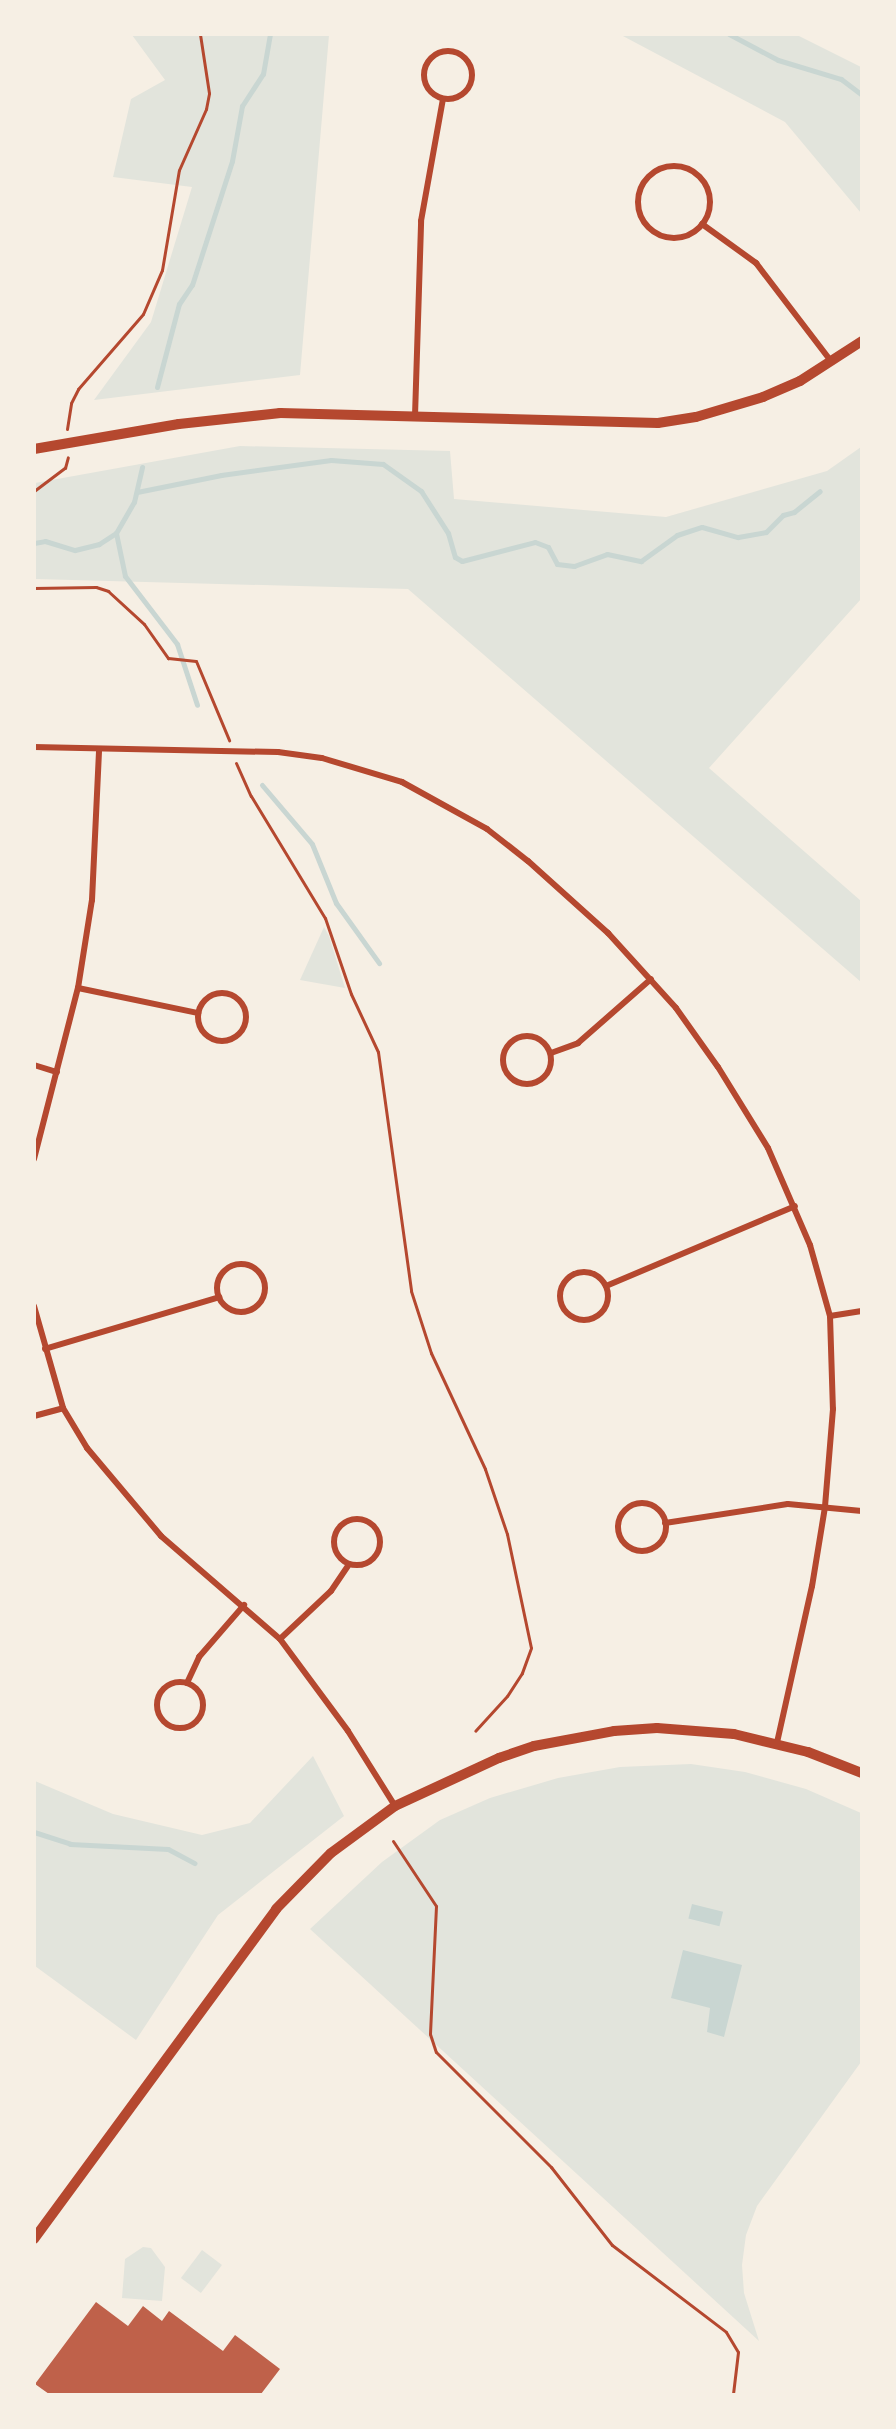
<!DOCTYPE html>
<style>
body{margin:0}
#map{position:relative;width:896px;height:2429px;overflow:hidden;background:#f6efe4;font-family:"Roboto Serif",serif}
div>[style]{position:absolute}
.green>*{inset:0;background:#e2e4dc;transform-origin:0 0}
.water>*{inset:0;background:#c9d6d2;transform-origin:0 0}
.stream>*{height:5px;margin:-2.5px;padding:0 2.5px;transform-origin:2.5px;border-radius:2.5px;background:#c9d6d2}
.building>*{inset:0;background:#bf614a}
.path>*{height:3px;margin:-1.5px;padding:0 1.5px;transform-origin:1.5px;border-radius:1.5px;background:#b5482f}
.minor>*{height:6px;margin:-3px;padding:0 3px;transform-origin:3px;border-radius:3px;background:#b5482f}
.minor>.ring{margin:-3px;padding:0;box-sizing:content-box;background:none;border:6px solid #b5482f;border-radius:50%}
.tertiary>*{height:10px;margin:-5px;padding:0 5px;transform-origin:5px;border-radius:5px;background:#b5482f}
span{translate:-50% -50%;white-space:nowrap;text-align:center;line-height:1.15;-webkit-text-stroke:4.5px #f6efe4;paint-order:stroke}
.frame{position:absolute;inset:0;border:36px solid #f6efe4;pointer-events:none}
</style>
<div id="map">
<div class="green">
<div style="clip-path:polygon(132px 35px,329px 35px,300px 375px,94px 400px,151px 322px,192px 187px,113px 177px,131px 99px,165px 80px)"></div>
<div style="clip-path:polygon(621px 35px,797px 35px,861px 67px,861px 213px,785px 122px)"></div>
<div style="clip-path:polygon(240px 446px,450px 451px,454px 499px,666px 517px,827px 471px,861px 447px,861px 599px,709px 768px,861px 901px,861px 982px,408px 589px,35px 579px,35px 483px)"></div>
<div style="clip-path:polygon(324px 927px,329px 936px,345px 988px,300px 980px)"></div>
<div style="clip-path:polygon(313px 1756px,344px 1816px,218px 1915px,136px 2040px,35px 1966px,35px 1781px,113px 1814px,202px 1835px,250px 1823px)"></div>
<div style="clip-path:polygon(691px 1764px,745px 1772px,806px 1789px,861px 1813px,861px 2062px,757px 2206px,746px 2235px,742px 2265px,744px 2293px,759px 2341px,310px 1929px,382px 1862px,440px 1820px,490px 1798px,558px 1778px,620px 1767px)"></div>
<div style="clip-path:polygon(143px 2247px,151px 2248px,165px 2267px,162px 2301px,122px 2298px,125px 2259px)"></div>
<div style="left:202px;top:2250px;width:25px;height:35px;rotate:37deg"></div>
</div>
<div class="water">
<div style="left:692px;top:1904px;width:32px;height:15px;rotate:14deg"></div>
<div style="clip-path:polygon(683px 1950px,742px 1965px,724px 2037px,707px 2032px,710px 2008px,671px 1998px)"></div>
</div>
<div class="stream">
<div style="left:729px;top:34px;width:55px;rotate:28deg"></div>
<div style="left:778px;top:60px;width:66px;rotate:16.8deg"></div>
<div style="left:841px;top:79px;width:26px;rotate:37deg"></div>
<div style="left:157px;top:387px;width:86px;rotate:-75.2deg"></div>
<div style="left:179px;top:304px;width:23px;rotate:-56deg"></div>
<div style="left:192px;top:285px;width:130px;rotate:-72.1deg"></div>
<div style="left:232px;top:161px;width:56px;rotate:-79.7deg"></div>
<div style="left:242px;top:106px;width:38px;rotate:-57deg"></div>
<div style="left:263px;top:74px;width:41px;rotate:-80.1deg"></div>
<div style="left:137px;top:492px;width:86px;rotate:-11.4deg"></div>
<div style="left:221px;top:475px;width:111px;rotate:-7.8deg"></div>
<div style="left:331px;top:460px;width:52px;rotate:4.4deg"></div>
<div style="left:383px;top:464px;width:47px;rotate:35.4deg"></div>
<div style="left:421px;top:491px;width:50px;rotate:57.3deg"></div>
<div style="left:448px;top:533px;width:25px;rotate:74deg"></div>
<div style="left:455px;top:557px;width:8px;rotate:30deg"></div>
<div style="left:462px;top:561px;width:75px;rotate:-14.6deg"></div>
<div style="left:535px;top:542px;width:14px;rotate:21deg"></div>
<div style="left:548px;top:547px;width:19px;rotate:62deg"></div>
<div style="left:557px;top:564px;width:17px;rotate:7deg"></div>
<div style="left:574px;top:566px;width:35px;rotate:-20deg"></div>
<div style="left:607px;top:554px;width:35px;rotate:12deg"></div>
<div style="left:641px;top:561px;width:44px;rotate:-35.8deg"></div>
<div style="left:677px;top:535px;width:26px;rotate:-18deg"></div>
<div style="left:702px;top:527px;width:37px;rotate:16deg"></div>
<div style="left:738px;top:537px;width:28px;rotate:-10deg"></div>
<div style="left:766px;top:532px;width:24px;rotate:-45deg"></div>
<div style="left:783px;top:515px;width:11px;rotate:-15deg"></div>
<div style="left:794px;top:512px;width:33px;rotate:-39deg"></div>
<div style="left:116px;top:533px;width:44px;rotate:78.2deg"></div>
<div style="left:125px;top:576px;width:86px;rotate:52.6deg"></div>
<div style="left:177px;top:644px;width:64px;rotate:71.8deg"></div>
<div style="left:34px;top:543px;width:11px;rotate:-10deg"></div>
<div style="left:45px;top:541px;width:31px;rotate:17deg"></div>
<div style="left:75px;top:550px;width:25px;rotate:-14deg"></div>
<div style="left:99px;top:544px;width:20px;rotate:-33deg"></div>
<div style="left:116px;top:533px;width:36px;rotate:-60deg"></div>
<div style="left:134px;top:502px;width:36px;rotate:-77deg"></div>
<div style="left:262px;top:785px;width:77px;rotate:49.7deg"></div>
<div style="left:312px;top:844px;width:64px;rotate:67.9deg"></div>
<div style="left:336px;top:903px;width:74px;rotate:54.4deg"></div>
<div style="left:34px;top:1832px;width:38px;rotate:18deg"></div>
<div style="left:70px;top:1844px;width:98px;rotate:2.9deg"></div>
<div style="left:168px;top:1849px;width:30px;rotate:28deg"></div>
</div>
<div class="building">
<div style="clip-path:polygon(96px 2302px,128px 2326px,143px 2306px,162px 2321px,169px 2311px,223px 2351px,235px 2335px,280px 2369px,261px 2394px,49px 2394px,35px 2384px)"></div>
</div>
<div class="path">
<div style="left:67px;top:429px;width:26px;rotate:-81deg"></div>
<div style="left:71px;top:403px;width:16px;rotate:-63deg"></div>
<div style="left:78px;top:389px;width:99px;rotate:-49.1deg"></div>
<div style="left:143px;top:314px;width:48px;rotate:-66.6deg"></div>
<div style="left:162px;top:270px;width:101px;rotate:-80.4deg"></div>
<div style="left:179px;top:170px;width:67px;rotate:-66.1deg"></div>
<div style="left:206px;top:109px;width:16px;rotate:-79deg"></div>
<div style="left:209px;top:93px;width:60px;rotate:-98.7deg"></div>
<div style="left:34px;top:491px;width:39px;rotate:-37deg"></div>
<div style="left:65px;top:468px;width:11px;rotate:-75deg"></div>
<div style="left:34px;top:588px;width:62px;rotate:-0.9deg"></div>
<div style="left:96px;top:587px;width:13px;rotate:18deg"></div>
<div style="left:108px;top:591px;width:49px;rotate:42.5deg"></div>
<div style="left:144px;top:624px;width:42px;rotate:54.8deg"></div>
<div style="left:168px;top:658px;width:28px;rotate:6deg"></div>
<div style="left:196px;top:661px;width:86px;rotate:67.3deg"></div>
<div style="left:236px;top:763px;width:36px;rotate:66deg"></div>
<div style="left:251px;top:796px;width:143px;rotate:58.8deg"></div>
<div style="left:325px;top:918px;width:80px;rotate:71.1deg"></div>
<div style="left:351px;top:994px;width:64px;rotate:65deg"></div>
<div style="left:378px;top:1052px;width:241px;rotate:82.1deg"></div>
<div style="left:411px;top:1291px;width:65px;rotate:72.1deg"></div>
<div style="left:431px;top:1353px;width:128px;rotate:65deg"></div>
<div style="left:485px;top:1469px;width:69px;rotate:71.3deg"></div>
<div style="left:507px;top:1534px;width:116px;rotate:78.1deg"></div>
<div style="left:531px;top:1648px;width:27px;rotate:110deg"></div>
<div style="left:522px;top:1673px;width:27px;rotate:123deg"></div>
<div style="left:507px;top:1696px;width:47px;rotate:132.4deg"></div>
<div style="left:393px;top:1841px;width:78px;rotate:56.5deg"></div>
<div style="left:436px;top:1906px;width:128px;rotate:92.7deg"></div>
<div style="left:430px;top:2034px;width:19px;rotate:72deg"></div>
<div style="left:436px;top:2052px;width:163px;rotate:45deg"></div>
<div style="left:551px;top:2167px;width:99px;rotate:52deg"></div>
<div style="left:612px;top:2245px;width:143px;rotate:37.3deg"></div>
<div style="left:726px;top:2332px;width:23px;rotate:59deg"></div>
<div style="left:738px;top:2352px;width:42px;rotate:96.8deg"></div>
</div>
<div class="minor">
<div class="ring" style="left:424px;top:51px;width:42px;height:42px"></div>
<div class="ring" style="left:638px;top:166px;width:66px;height:66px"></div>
<div style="left:702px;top:224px;width:67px;rotate:35.8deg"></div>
<div style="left:756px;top:263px;width:123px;rotate:52.6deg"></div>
<div style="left:415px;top:416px;width:195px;rotate:-88.2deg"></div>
<div style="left:421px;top:221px;width:124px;rotate:-79.8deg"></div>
<div style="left:34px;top:747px;width:244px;rotate:1.2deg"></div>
<div style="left:278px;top:752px;width:44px;rotate:7.8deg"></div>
<div style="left:322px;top:758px;width:84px;rotate:16.7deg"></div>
<div style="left:402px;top:782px;width:97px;rotate:28.9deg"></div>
<div style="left:487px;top:829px;width:52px;rotate:38deg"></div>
<div style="left:528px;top:861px;width:108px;rotate:42deg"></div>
<div style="left:608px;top:933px;width:101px;rotate:47.8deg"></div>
<div style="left:676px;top:1008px;width:72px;rotate:54.6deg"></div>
<div style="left:718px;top:1067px;width:95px;rotate:58.3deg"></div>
<div style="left:768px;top:1148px;width:106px;rotate:66.6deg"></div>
<div style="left:810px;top:1245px;width:74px;rotate:74.3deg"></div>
<div style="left:830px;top:1316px;width:93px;rotate:88.2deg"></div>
<div style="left:833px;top:1409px;width:98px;rotate:94.7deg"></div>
<div style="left:825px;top:1507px;width:80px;rotate:99.3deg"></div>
<div style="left:812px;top:1586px;width:160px;rotate:102.6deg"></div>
<div style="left:78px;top:988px;width:123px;rotate:11.8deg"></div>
<div class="ring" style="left:198px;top:993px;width:42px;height:42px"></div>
<div class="ring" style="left:503px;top:1036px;width:42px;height:42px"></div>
<div style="left:551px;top:1053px;width:29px;rotate:-20deg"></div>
<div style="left:578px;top:1043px;width:97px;rotate:-41.2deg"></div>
<div style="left:34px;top:1065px;width:24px;rotate:17deg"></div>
<div style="left:34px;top:1159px;width:177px;rotate:-75.6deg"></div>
<div style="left:78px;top:988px;width:89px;rotate:-81deg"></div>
<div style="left:92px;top:900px;width:151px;rotate:-87.3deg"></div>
<div class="ring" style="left:217px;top:1264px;width:42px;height:42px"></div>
<div class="ring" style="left:560px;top:1272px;width:42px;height:42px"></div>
<div style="left:606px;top:1286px;width:205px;rotate:-22.9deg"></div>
<div style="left:34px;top:1306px;width:106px;rotate:74.1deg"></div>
<div style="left:63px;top:1408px;width:47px;rotate:59deg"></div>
<div style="left:87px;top:1448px;width:115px;rotate:49.9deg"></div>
<div style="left:161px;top:1536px;width:157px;rotate:40.9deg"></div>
<div style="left:280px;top:1639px;width:114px;rotate:53.5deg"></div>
<div style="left:348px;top:1731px;width:89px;rotate:57.9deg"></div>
<div style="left:830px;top:1316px;width:32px;rotate:-9deg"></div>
<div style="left:45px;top:1349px;width:182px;rotate:-16.6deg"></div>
<div style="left:34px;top:1416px;width:30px;rotate:-15deg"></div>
<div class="ring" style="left:618px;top:1503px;width:42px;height:42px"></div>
<div class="ring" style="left:334px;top:1519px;width:40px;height:40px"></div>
<div style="left:665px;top:1523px;width:124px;rotate:-8.8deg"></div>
<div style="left:788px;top:1504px;width:74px;rotate:5.4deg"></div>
<div style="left:280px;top:1639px;width:70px;rotate:-43.3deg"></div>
<div style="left:331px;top:1591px;width:32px;rotate:-56deg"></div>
<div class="ring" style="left:157px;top:1682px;width:40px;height:40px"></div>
<div style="left:187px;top:1683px;width:29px;rotate:-65deg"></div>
<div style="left:199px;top:1657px;width:69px;rotate:-49.1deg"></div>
</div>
<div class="tertiary">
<div style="left:34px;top:449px;width:147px;rotate:-9.8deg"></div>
<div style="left:179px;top:424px;width:102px;rotate:-6.2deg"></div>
<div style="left:280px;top:413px;width:378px;rotate:1.5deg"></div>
<div style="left:658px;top:423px;width:38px;rotate:-9deg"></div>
<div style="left:696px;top:417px;width:70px;rotate:-16.6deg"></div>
<div style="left:763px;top:397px;width:40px;rotate:-23.4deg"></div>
<div style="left:800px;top:381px;width:74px;rotate:-32.8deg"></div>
<div style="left:34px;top:2239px;width:409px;rotate:-53.7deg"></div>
<div style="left:276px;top:1909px;width:78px;rotate:-45.5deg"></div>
<div style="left:331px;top:1853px;width:79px;rotate:-36.3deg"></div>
<div style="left:395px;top:1806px;width:115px;rotate:-24.8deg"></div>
<div style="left:499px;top:1758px;width:37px;rotate:-19deg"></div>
<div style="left:534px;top:1746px;width:81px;rotate:-10.6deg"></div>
<div style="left:614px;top:1731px;width:43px;rotate:-4deg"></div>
<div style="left:657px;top:1728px;width:77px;rotate:4.5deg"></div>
<div style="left:734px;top:1734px;width:76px;rotate:13.7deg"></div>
<div style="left:808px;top:1752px;width:58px;rotate:21.3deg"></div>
</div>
<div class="frame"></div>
</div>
